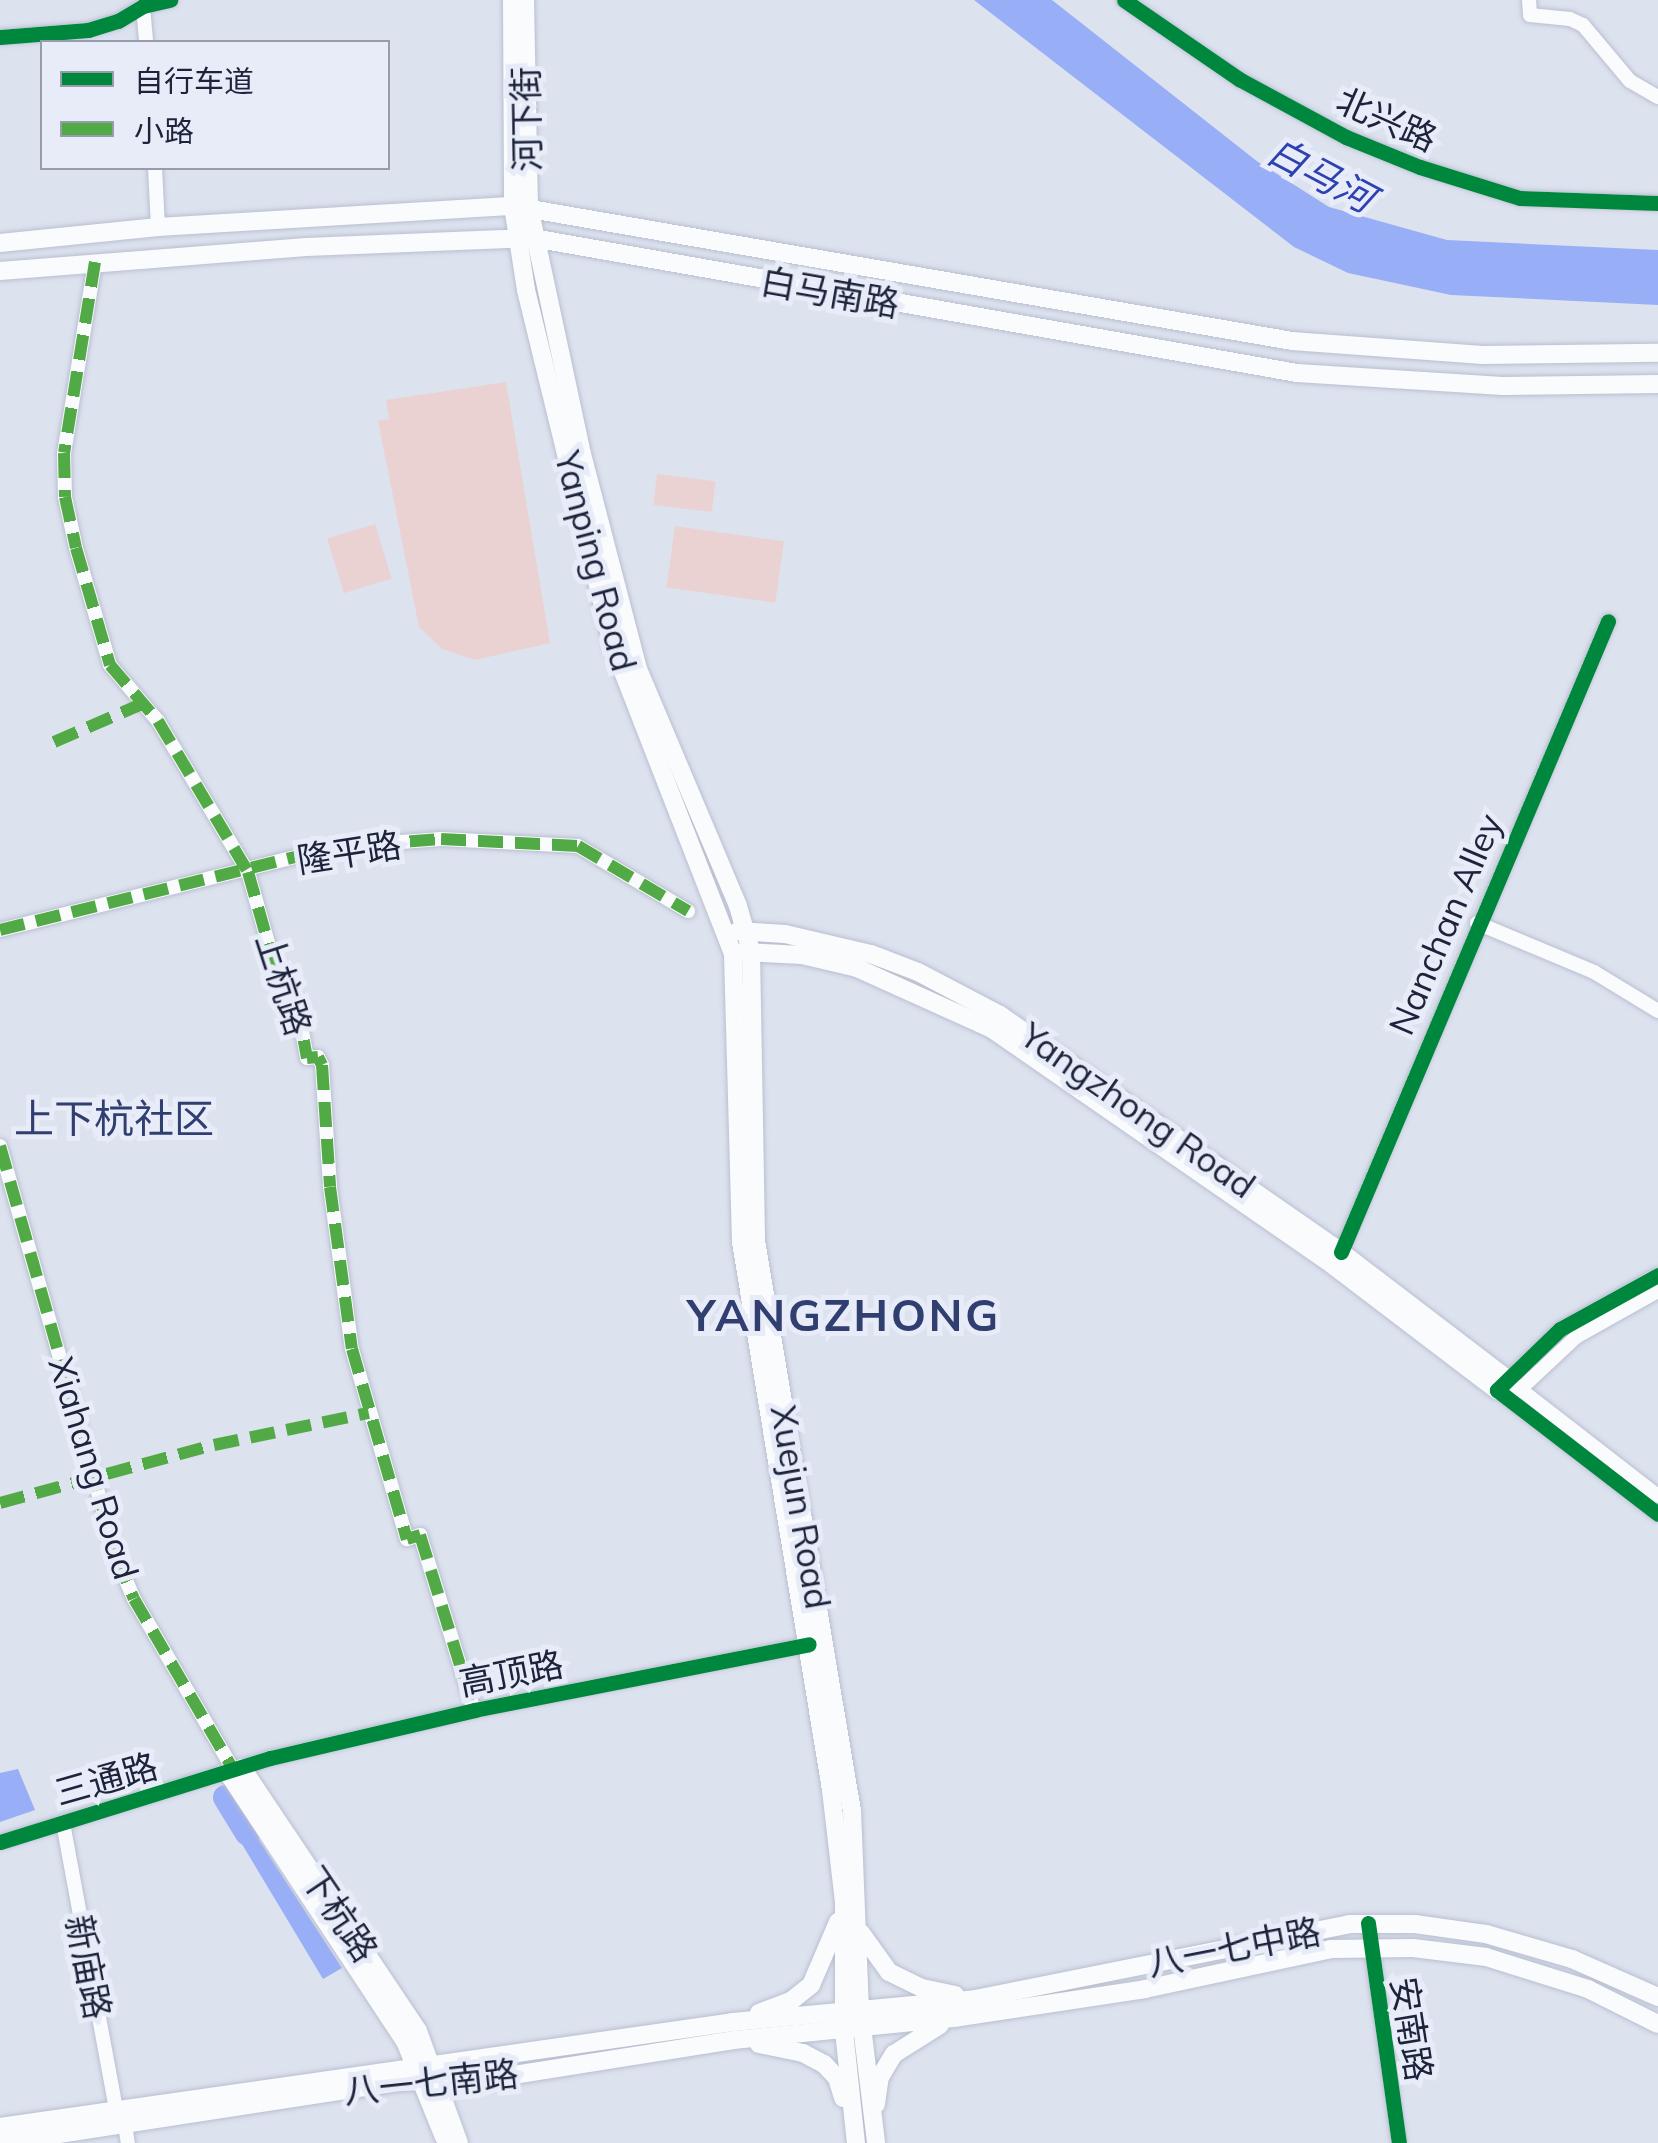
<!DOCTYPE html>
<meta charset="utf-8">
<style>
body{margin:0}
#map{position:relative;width:1658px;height:2143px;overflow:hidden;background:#dde2ef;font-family:Mulish,"Noto Sans SC",sans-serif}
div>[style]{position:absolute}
.green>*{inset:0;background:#ebd2d2;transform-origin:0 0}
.water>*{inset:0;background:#98aef7}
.river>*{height:25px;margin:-12.5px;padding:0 12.5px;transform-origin:12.5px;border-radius:12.5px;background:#98aef7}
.roads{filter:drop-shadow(0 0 2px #b9bfd0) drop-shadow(0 0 2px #b9bfd0)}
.minor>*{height:14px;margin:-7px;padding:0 7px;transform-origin:7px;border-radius:7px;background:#fafbfd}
.major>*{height:18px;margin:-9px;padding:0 9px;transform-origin:9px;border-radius:9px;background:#fafbfd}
.quiet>*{height:12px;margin-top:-6px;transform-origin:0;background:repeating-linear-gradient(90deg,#52aa46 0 25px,transparent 0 37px)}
.cycleway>*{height:15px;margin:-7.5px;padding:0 7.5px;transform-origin:7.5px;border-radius:7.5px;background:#00873e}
span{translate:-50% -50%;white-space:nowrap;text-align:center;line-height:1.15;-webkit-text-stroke:10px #e7ecf8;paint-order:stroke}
.street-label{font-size:35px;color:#1c233a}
.water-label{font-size:38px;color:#2e41b1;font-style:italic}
.quarter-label{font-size:40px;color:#303e70}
.district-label{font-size:45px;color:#303e70;font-weight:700;letter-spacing:2.5px}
.legend{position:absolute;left:40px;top:40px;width:350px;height:130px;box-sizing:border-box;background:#e7ecf8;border:2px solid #969cac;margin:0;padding:12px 18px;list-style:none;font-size:30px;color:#1c233a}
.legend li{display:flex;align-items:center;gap:20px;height:50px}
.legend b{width:50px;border:2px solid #969cac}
</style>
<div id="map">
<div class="green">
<div style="clip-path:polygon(506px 382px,550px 643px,475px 660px,442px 649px,419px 627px,378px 421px,389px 419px,386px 400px)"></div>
<div style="left:657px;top:474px;width:59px;height:31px;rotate:7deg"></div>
<div style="left:375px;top:524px;width:57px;height:50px;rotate:73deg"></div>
<div style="left:675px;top:526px;width:110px;height:62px;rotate:8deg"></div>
</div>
<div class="water">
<div style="clip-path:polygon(974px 0,1052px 0,1258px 162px,1329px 207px,1447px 240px,1658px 250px,1658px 305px,1451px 295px,1348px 273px,1294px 247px)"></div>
<div style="clip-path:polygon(18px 1769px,35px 1810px,0 1822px,0 1773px)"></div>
<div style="clip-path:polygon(235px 1803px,342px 1968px,323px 1979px,222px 1811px)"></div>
</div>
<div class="river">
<div style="left:225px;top:1797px;width:42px;rotate:58.6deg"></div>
</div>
<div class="roads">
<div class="minor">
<div style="left:1124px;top:0;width:140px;rotate:34.5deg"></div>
<div style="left:1239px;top:79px;width:122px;rotate:28.5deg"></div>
<div style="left:1346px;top:137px;width:80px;rotate:22.1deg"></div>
<div style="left:1420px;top:167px;width:105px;rotate:17.2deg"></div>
<div style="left:1520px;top:198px;width:138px;rotate:2.1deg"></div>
<div style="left:1529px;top:0;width:15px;rotate:86deg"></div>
<div style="left:1530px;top:15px;width:40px;rotate:5.7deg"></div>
<div style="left:1570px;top:19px;width:14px;rotate:25deg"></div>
<div style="left:1583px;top:25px;width:73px;rotate:50deg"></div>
<div style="left:1630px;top:81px;width:32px;rotate:30deg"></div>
<div style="left:143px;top:6px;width:36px;rotate:85deg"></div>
<div style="left:0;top:37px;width:88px;rotate:-4.5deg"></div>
<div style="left:88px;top:30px;width:31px;rotate:-17deg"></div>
<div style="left:118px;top:21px;width:29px;rotate:-31deg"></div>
<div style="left:143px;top:6px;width:28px;rotate:-13deg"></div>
<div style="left:155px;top:168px;width:59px;rotate:87.1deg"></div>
<div style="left:95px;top:262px;width:193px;rotate:99.2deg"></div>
<div style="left:64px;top:453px;width:44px;rotate:88.7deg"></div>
<div style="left:65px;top:497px;width:52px;rotate:77.8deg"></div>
<div style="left:76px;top:548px;width:122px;rotate:73.8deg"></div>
<div style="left:110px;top:665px;width:74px;rotate:49.4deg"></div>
<div style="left:158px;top:721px;width:176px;rotate:59.2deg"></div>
<div style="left:248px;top:872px;width:96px;rotate:74.2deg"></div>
<div style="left:274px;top:964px;width:46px;rotate:60.1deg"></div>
<div style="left:297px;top:1004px;width:55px;rotate:79.5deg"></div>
<div style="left:307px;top:1058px;width:11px;rotate:-5deg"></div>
<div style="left:318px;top:1057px;width:9px;rotate:63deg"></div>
<div style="left:322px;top:1065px;width:122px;rotate:86.2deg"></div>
<div style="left:330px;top:1187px;width:163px;rotate:82.3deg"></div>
<div style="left:352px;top:1349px;width:198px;rotate:73.9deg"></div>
<div style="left:407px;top:1539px;width:14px;rotate:-17deg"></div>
<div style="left:420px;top:1535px;width:183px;rotate:72.9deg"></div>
<div style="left:1477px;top:923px;width:127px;rotate:22.7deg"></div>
<div style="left:1594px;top:972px;width:75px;rotate:31.4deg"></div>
<div style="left:0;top:930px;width:346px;rotate:-13.9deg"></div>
<div style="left:336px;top:847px;width:105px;rotate:-4.4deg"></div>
<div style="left:441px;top:839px;width:137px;rotate:2.9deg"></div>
<div style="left:578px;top:846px;width:128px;rotate:30.6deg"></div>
<div style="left:0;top:1146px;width:429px;rotate:74.2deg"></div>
<div style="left:117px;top:1559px;width:43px;rotate:67deg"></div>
<div style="left:134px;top:1599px;width:199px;rotate:59.8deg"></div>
<div style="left:1341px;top:1252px;width:685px;rotate:-67.06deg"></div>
<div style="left:1658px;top:1275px;width:112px;rotate:151.1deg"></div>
<div style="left:1560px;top:1329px;width:88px;rotate:135.9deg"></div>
<div style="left:1497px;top:1390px;width:203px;rotate:37.6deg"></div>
<div style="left:1507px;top:1379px;width:191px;rotate:37.8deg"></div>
<div style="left:1513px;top:1396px;width:86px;rotate:-43.1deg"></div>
<div style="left:1576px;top:1337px;width:94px;rotate:-29.3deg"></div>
<div style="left:63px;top:1823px;width:292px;rotate:79.5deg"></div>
<div style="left:0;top:1842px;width:283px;rotate:-17.3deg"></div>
<div style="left:270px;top:1758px;width:210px;rotate:-13.2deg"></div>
<div style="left:474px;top:1710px;width:341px;rotate:-11.1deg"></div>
<div style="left:1368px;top:1923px;width:222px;rotate:82deg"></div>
<div style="left:125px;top:2125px;width:18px;rotate:81deg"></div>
</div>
<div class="major">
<div style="left:512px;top:0;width:206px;rotate:89.7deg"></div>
<div style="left:513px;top:206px;width:85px;rotate:81.2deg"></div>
<div style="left:526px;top:290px;width:366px;rotate:76.3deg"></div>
<div style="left:613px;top:646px;width:331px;rotate:68.7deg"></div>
<div style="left:733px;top:954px;width:288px;rotate:88.4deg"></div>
<div style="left:741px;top:1242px;width:555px;rotate:80.67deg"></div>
<div style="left:831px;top:1790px;width:113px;rotate:83.4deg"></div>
<div style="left:844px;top:1902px;width:129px;rotate:90deg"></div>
<div style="left:844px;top:2031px;width:113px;rotate:83.9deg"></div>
<div style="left:525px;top:0;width:207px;rotate:88.9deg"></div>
<div style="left:529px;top:207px;width:253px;rotate:77.9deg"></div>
<div style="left:582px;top:454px;width:222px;rotate:75.4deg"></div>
<div style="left:638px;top:669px;width:257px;rotate:67.1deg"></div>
<div style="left:738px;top:906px;width:47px;rotate:73.9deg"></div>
<div style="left:751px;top:951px;width:290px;rotate:89deg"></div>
<div style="left:756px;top:1241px;width:578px;rotate:80.44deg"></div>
<div style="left:852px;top:1811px;width:199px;rotate:87.7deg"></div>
<div style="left:860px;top:2010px;width:134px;rotate:83.1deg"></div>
<div style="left:0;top:243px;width:159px;rotate:-5.8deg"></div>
<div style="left:158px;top:227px;width:356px;rotate:-3.4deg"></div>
<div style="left:513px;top:206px;width:791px;rotate:9.83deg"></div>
<div style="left:1292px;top:341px;width:191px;rotate:4.2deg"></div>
<div style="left:1482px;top:355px;width:176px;rotate:-0.7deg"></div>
<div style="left:0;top:271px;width:307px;rotate:-4.5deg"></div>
<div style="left:306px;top:247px;width:227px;rotate:-2.3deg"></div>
<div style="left:533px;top:238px;width:776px;rotate:10.02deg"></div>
<div style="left:1297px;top:373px;width:206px;rotate:3.6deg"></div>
<div style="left:1503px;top:386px;width:155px;rotate:-0.7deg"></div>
<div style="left:738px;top:931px;width:47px;rotate:3.7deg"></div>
<div style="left:785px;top:934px;width:88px;rotate:13.1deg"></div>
<div style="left:871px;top:954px;width:50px;rotate:21deg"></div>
<div style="left:918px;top:972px;width:93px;rotate:27.7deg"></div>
<div style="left:1000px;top:1015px;width:415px;rotate:34.8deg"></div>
<div style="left:1341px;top:1252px;width:209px;rotate:37.4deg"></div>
<div style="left:744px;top:952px;width:58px;rotate:3deg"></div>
<div style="left:802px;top:955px;width:57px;rotate:13.3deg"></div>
<div style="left:857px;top:968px;width:148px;rotate:24.3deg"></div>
<div style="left:992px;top:1029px;width:416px;rotate:34.7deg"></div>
<div style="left:1334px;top:1266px;width:205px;rotate:37.3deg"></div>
<div style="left:242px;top:1768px;width:316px;rotate:56.2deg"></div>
<div style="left:418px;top:2031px;width:119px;rotate:69.9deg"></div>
<div style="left:228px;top:1773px;width:321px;rotate:56.6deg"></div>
<div style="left:405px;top:2041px;width:104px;rotate:67.9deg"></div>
<div style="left:861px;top:1933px;width:48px;rotate:54.3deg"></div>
<div style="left:889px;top:1972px;width:37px;rotate:26deg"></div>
<div style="left:922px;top:1988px;width:34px;rotate:12deg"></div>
<div style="left:759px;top:2013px;width:34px;rotate:-21deg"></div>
<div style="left:791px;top:2001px;width:26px;rotate:-39deg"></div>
<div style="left:811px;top:1985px;width:69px;rotate:-66.8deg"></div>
<div style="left:759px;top:2044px;width:45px;rotate:11.6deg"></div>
<div style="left:803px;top:2053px;width:24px;rotate:28deg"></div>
<div style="left:824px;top:2064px;width:19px;rotate:47deg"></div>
<div style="left:837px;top:2078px;width:21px;rotate:73deg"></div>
<div style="left:876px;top:2104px;width:27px;rotate:-82deg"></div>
<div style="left:880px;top:2077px;width:27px;rotate:-59deg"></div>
<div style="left:894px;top:2054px;width:54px;rotate:-32.2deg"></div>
<div style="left:0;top:2127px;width:740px;rotate:-8.15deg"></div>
<div style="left:733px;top:2022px;width:243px;rotate:-5.4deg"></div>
<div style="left:975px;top:1999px;width:381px;rotate:-11.3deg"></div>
<div style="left:1349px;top:1924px;width:66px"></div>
<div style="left:1415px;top:1924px;width:72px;rotate:8deg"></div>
<div style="left:1486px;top:1934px;width:90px;rotate:16.2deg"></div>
<div style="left:1572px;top:1959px;width:94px;rotate:23.8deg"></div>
<div style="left:0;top:2143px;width:402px;rotate:-8.7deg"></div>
<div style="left:397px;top:2082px;width:98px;rotate:-2.3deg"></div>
<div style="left:495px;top:2078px;width:242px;rotate:-9deg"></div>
<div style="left:734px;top:2040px;width:221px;rotate:-5.7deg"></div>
<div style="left:954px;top:2018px;width:193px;rotate:-8.6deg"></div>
<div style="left:1145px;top:1989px;width:190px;rotate:-12.1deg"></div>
<div style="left:1331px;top:1949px;width:82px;rotate:-0.7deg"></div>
<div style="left:1413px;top:1948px;width:74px;rotate:7deg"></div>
<div style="left:1486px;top:1957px;width:107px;rotate:17.4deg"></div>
<div style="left:1588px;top:1989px;width:78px;rotate:26.6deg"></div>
</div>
</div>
<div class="quiet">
<div style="left:95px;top:262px;width:193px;rotate:99.2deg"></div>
<div style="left:64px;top:453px;width:44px;rotate:88.7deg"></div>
<div style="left:65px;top:497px;width:52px;rotate:77.8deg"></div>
<div style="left:76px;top:548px;width:122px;rotate:73.8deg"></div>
<div style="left:110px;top:665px;width:74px;rotate:49.4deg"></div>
<div style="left:158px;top:721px;width:176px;rotate:59.2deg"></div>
<div style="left:248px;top:872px;width:96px;rotate:74.2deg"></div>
<div style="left:274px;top:964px;width:46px;rotate:60.1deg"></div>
<div style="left:297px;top:1004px;width:55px;rotate:79.5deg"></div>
<div style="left:307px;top:1058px;width:11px;rotate:-5deg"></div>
<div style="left:318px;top:1057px;width:9px;rotate:63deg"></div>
<div style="left:322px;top:1065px;width:122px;rotate:86.2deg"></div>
<div style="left:330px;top:1187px;width:163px;rotate:82.3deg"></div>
<div style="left:352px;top:1349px;width:198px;rotate:73.9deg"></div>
<div style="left:407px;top:1539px;width:14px;rotate:-17deg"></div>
<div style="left:420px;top:1535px;width:183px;rotate:72.9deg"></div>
<div style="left:54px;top:742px;width:96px;rotate:-23.4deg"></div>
<div style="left:0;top:930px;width:346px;rotate:-13.9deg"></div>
<div style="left:336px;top:847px;width:105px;rotate:-4.4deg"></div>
<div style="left:441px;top:839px;width:137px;rotate:2.9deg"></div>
<div style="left:578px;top:846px;width:128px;rotate:30.6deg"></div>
<div style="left:0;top:1146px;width:429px;rotate:74.2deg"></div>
<div style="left:117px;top:1559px;width:43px;rotate:67deg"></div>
<div style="left:134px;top:1599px;width:199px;rotate:59.8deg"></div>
<div style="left:0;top:1503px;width:222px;rotate:-15.2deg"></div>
<div style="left:214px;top:1445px;width:158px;rotate:-11.7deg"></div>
</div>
<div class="cycleway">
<div style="left:1124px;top:0;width:140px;rotate:34.5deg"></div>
<div style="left:1239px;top:79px;width:122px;rotate:28.5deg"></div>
<div style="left:1346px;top:137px;width:80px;rotate:22.1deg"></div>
<div style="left:1420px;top:167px;width:105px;rotate:17.2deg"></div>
<div style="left:1520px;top:198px;width:138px;rotate:2.1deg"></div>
<div style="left:0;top:37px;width:88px;rotate:-4.5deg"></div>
<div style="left:88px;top:30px;width:31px;rotate:-17deg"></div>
<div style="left:118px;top:21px;width:29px;rotate:-31deg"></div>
<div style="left:143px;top:6px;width:28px;rotate:-13deg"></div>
<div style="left:1341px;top:1252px;width:685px;rotate:-67.06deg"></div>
<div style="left:1658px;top:1275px;width:112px;rotate:151.1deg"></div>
<div style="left:1560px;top:1329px;width:88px;rotate:135.9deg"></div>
<div style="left:1497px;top:1390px;width:203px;rotate:37.6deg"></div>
<div style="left:0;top:1842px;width:283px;rotate:-17.3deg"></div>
<div style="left:270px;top:1758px;width:210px;rotate:-13.2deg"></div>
<div style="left:474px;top:1710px;width:341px;rotate:-11.1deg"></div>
<div style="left:1368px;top:1923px;width:222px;rotate:82deg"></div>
</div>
<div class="street-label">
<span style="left:526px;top:119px;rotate:-91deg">河下街</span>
<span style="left:1387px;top:119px;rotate:24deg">北兴路</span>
<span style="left:830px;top:292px;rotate:10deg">白马南路</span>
<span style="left:596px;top:561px;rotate:75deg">Yanping Road</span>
<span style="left:349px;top:852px;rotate:-9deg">隆平路</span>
<span style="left:1445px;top:924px;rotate:-67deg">Nanchan Alley</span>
<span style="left:284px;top:984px;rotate:72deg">上杭路</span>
<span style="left:1138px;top:1110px;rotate:35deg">Yangzhong Road</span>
<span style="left:94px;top:1468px;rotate:73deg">Xiahang Road</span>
<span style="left:801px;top:1507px;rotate:80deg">Xuejun Road</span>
<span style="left:511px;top:1673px;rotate:-11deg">高顶路</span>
<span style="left:106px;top:1779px;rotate:-16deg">三通路</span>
<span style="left:340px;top:1914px;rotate:56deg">下杭路</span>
<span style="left:1234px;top:1947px;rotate:-11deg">八一七中路</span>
<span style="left:89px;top:1967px;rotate:79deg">新庙路</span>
<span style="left:1412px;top:2029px;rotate:81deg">安南路</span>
<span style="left:431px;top:2082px;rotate:-6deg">八一七南路</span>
</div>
<div class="water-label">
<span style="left:1321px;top:175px;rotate:28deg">白马河</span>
</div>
<div class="quarter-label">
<span style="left:114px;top:1118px">上下杭社区</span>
</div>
<div class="district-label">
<span style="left:844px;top:1315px">YANGZHONG</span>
</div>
<ul class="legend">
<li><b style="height:12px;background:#00873e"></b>自行车道</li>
<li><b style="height:12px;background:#52aa46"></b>小路</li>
</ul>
</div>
